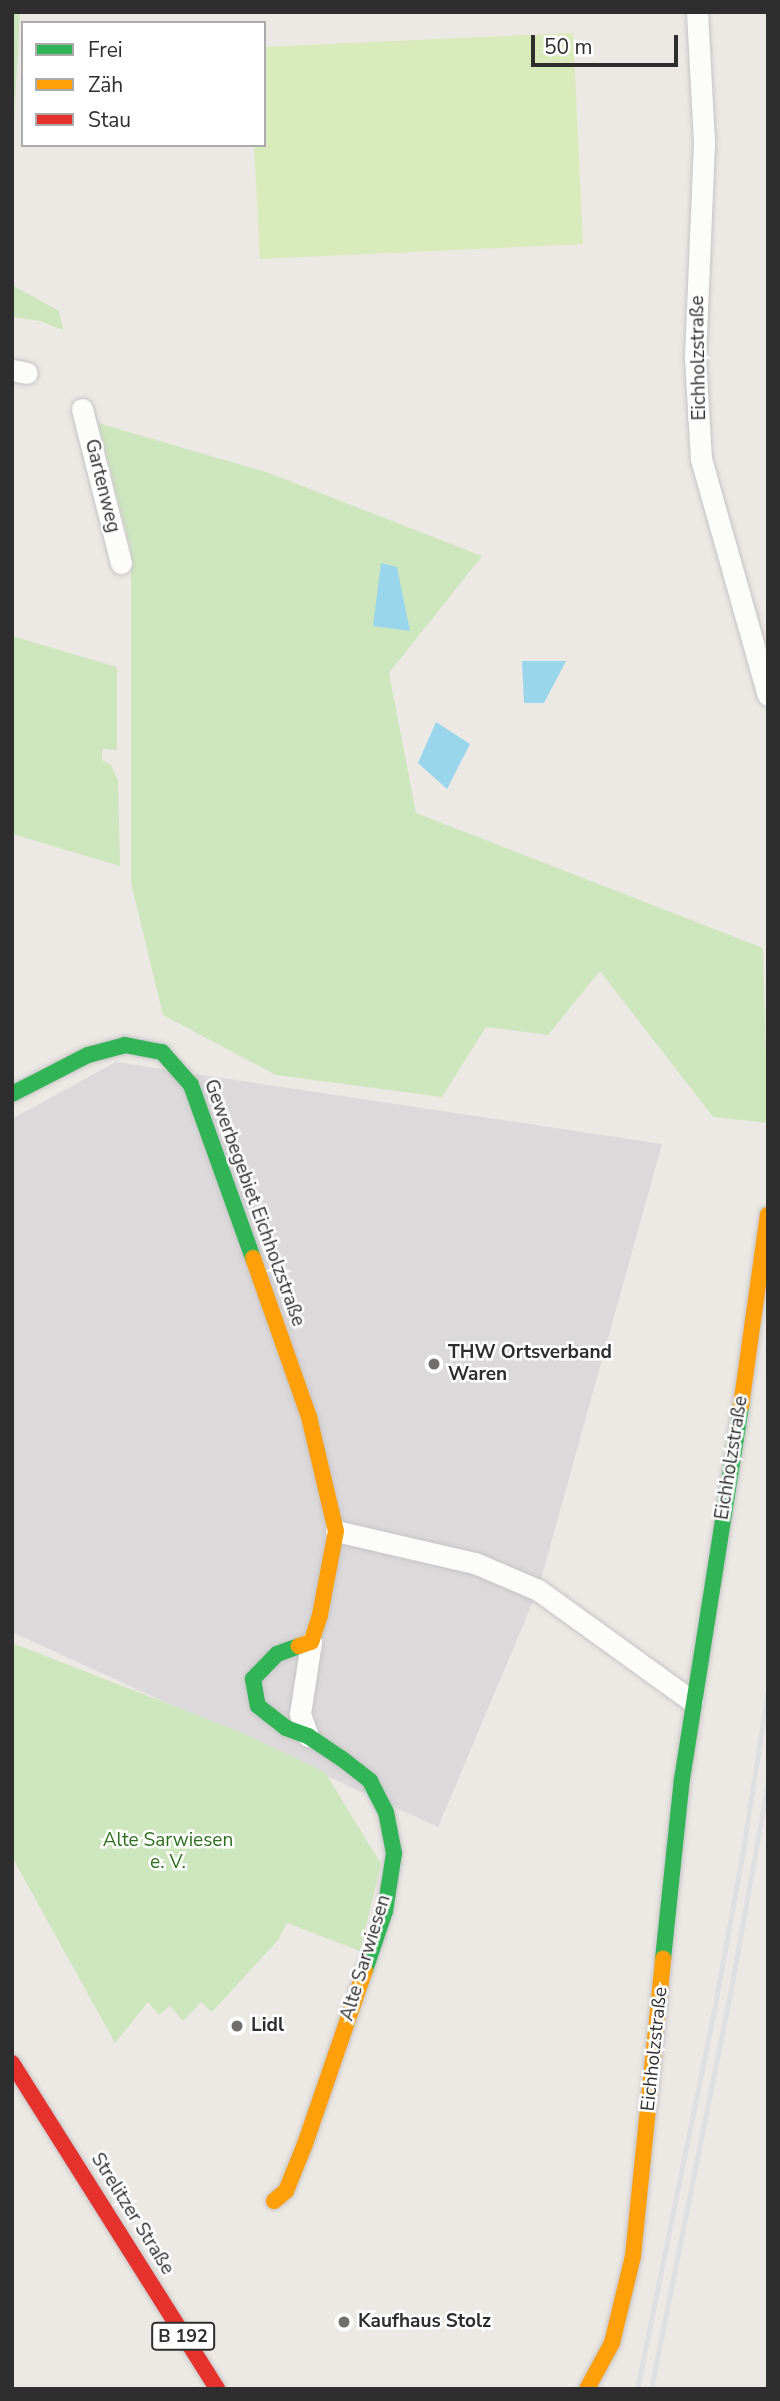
<!DOCTYPE html>
<meta charset="utf-8">
<style>
body{margin:0}
#map{position:relative;width:780px;height:2401px;overflow:hidden;background:#ece8e4;font-family:"Nunito Sans",sans-serif}
div>[style]{position:absolute}
.industrial>*{inset:0;background:#dcd9db}
.green>*{inset:0;background:#cee6be}
.pitch>*{inset:0;background:#d9eabb}
.water>*{inset:0;background:#99d6ec}
.roads{filter:drop-shadow(0 0 2px #c5c4c5) drop-shadow(0 0 2px #c5c4c5)}
.street>*{height:21px;margin:-10.5px;padding:0 10.5px;transform-origin:10.5px;border-radius:10.5px;background:#fcfcfb}
.fast>*{height:16px;margin:-8px;padding:0 8px;transform-origin:8px;border-radius:8px;background:#30b455}
.slow>*{height:16px;margin:-8px;padding:0 8px;transform-origin:8px;border-radius:8px;background:#ff9f0a}
.jam>*{height:16px;margin:-8px;padding:0 8px;transform-origin:8px;border-radius:8px;background:#e5322d}
.rail>*{height:5px;margin:-2.5px;padding:0 2.5px;transform-origin:2.5px;border-radius:2.5px;background:#dfdfe1}
.dots>*{width:19px;height:19px;translate:-50% -50%;box-sizing:border-box;border:4px solid #fff;border-radius:50%}
span{translate:-50% -50%;white-space:nowrap;text-align:center;line-height:1.15;-webkit-text-stroke:5px #fff;paint-order:stroke}
.shield-label span{padding:2px 5px;background:#fff;border:2px solid;border-radius:5px;-webkit-text-stroke-width:0}
.shield-label{font-size:18px;color:#2e2e2e;font-weight:700}
.street-label{font-size:19px;color:#2e2e2e}
.poi-label{font-size:19px;color:#2e2e2e;font-weight:700}
.left{translate:0 -50%;text-align:left}
.park-label{font-size:19px;color:#2c6e1b}
.frame{position:absolute;inset:0;border:14px solid #2e2e2e;pointer-events:none}
.legend{position:absolute;left:21px;top:21px;width:245px;height:126px;box-sizing:border-box;background:#fff;border:2px solid #ababab;margin:0;padding:9px 12px;list-style:none;font-size:21px;color:#2e2e2e}
.legend li{display:flex;align-items:center;gap:14px;height:35px}
.legend b{width:35px;border:2px solid #ababab}
.scale{position:absolute;left:531px;top:35px;width:147px;height:32px;box-sizing:border-box;border:4px solid #2e2e2e;border-top:0;padding-left:9px;font-size:21px;line-height:24px;white-space:nowrap;color:#2e2e2e;-webkit-text-stroke:5px #fff;paint-order:stroke}
</style>
<div id="map">
<div class="industrial">
<div style="clip-path:polygon(116px 1062px,662px 1144px,538px 1590px,438px 1827px,12px 1632px,12px 1119px)"></div>
</div>
<div class="green">
<div style="clip-path:polygon(12px 12px,20px 12px,12px 161px)"></div>
<div style="clip-path:polygon(12px 285px,59px 311px,63px 330px,40px 321px,12px 317px)"></div>
<div style="clip-path:polygon(98px 423px,269px 473px,482px 556px,389px 673px,416px 813px,763px 948px,768px 1123px,713px 1117px,600px 971px,548px 1035px,486px 1027px,442px 1097px,276px 1075px,163px 1015px,131px 883px,131px 549px)"></div>
<div style="clip-path:polygon(12px 636px,117px 667px,117px 750px,103px 749px,102px 753px,102px 760px,111px 765px,118px 780px,120px 866px,12px 834px)"></div>
<div style="clip-path:polygon(12px 1643px,238px 1731px,325px 1772px,381px 1864px,360px 1951px,287px 1923px,278px 1940px,212px 2012px,201px 2002px,183px 2021px,170px 2006px,159px 2015px,148px 2002px,115px 2043px,12px 1857px)"></div>
</div>
<div class="pitch">
<div style="clip-path:polygon(573px 33px,583px 244px,260px 259px,254px 145px,264px 145px,264px 47px)"></div>
</div>
<div class="water">
<div style="clip-path:polygon(381px 563px,397px 567px,410px 631px,373px 626px)"></div>
<div style="clip-path:polygon(522px 661px,566px 661px,544px 703px,524px 703px)"></div>
<div style="clip-path:polygon(436px 722px,470px 744px,447px 789px,418px 763px)"></div>
</div>
<div class="roads">
<div class="street">
<div style="left:697px;top:12px;width:131px;rotate:86.9deg"></div>
<div style="left:704px;top:143px;width:215px;rotate:92.4deg"></div>
<div style="left:695px;top:358px;width:101px;rotate:86.6deg"></div>
<div style="left:701px;top:459px;width:245px;rotate:74.2deg"></div>
<div style="left:12px;top:370px;width:15px;rotate:11deg"></div>
<div style="left:82px;top:409px;width:159px;rotate:75.8deg"></div>
<div style="left:336px;top:1531px;width:143px;rotate:13deg"></div>
<div style="left:475px;top:1563px;width:69px;rotate:23.2deg"></div>
<div style="left:538px;top:1590px;width:190px;rotate:35.8deg"></div>
<div style="left:308px;top:1736px;width:23px;rotate:-110deg"></div>
<div style="left:300px;top:1714px;width:73px;rotate:-81.3deg"></div>
</div>
<div class="fast">
<div style="left:12px;top:1094px;width:85px;rotate:-27.2deg"></div>
<div style="left:88px;top:1055px;width:38px;rotate:-15deg"></div>
<div style="left:125px;top:1045px;width:38px;rotate:11deg"></div>
<div style="left:162px;top:1052px;width:44px;rotate:48.7deg"></div>
<div style="left:191px;top:1085px;width:184px;rotate:70.3deg"></div>
<div style="left:299px;top:1646px;width:23px;rotate:160deg"></div>
<div style="left:277px;top:1654px;width:35px;rotate:134deg"></div>
<div style="left:253px;top:1679px;width:27px;rotate:80deg"></div>
<div style="left:258px;top:1706px;width:36px;rotate:38deg"></div>
<div style="left:286px;top:1728px;width:23px;rotate:20deg"></div>
<div style="left:308px;top:1736px;width:40px;rotate:34deg"></div>
<div style="left:341px;top:1758px;width:37px;rotate:38deg"></div>
<div style="left:370px;top:1781px;width:35px;rotate:63deg"></div>
<div style="left:386px;top:1812px;width:42px;rotate:79deg"></div>
<div style="left:394px;top:1853px;width:59px;rotate:98.8deg"></div>
<div style="left:385px;top:1911px;width:62px;rotate:108.7deg"></div>
<div style="left:663px;top:1959px;width:181px;rotate:-84deg"></div>
<div style="left:682px;top:1779px;width:378px;rotate:-81deg"></div>
</div>
<div class="slow">
<div style="left:253px;top:1258px;width:169px;rotate:70.6deg"></div>
<div style="left:309px;top:1417px;width:117px;rotate:76.7deg"></div>
<div style="left:336px;top:1531px;width:86px;rotate:100.8deg"></div>
<div style="left:320px;top:1615px;width:28px;rotate:108deg"></div>
<div style="left:311px;top:1642px;width:13px;rotate:162deg"></div>
<div style="left:741px;top:1406px;width:193px;rotate:-82deg"></div>
<div style="left:274px;top:2201px;width:16px;rotate:-40deg"></div>
<div style="left:286px;top:2191px;width:51px;rotate:-68deg"></div>
<div style="left:305px;top:2144px;width:184px;rotate:-71deg"></div>
<div style="left:587px;top:2389px;width:52px;rotate:-61.5deg"></div>
<div style="left:612px;top:2343px;width:89px;rotate:-76.4deg"></div>
<div style="left:633px;top:2256px;width:299px;rotate:-84.2deg"></div>
</div>
<div class="jam">
<div style="left:12px;top:2063px;width:385px;rotate:57.8deg"></div>
</div>
</div>
<div class="rail">
<div style="left:637px;top:2389px;width:398px;rotate:-78.5deg"></div>
<div style="left:716px;top:1999px;width:145px;rotate:-79.7deg"></div>
<div style="left:742px;top:1856px;width:168px;rotate:-81.1deg"></div>
<div style="left:651px;top:2389px;width:397px;rotate:-78.7deg"></div>
<div style="left:729px;top:2000px;width:223px;rotate:-79.9deg"></div>
</div>
<div class="dots">
<div style="left:434px;top:1364px;background:#706f6e"></div>
<div style="left:237px;top:2026px;background:#706f6e"></div>
<div style="left:344px;top:2322px;background:#706f6e"></div>
</div>
<div class="shield-label">
<span style="left:183px;top:2336px">B 192</span>
</div>
<div class="street-label">
<span style="left:699px;top:358px;rotate:-91deg">Eichholzstraße</span>
<span style="left:102px;top:486px;rotate:76deg">Gartenweg</span>
<span style="left:254px;top:1203px;rotate:70deg">Gewerbegebiet Eichholzstraße</span>
<span style="left:732px;top:1458px;rotate:-81deg">Eichholzstraße</span>
<span style="left:366px;top:1958px;rotate:-73deg">Alte Sarwiesen</span>
<span style="left:655px;top:2049px;rotate:-84deg">Eichholzstraße</span>
<span style="left:132px;top:2214px;rotate:58deg">Strelitzer Straße</span>
</div>
<div class="poi-label">
<span class="left" style="left:448px;top:1364px">THW Ortsverband<br>Waren</span>
<span class="left" style="left:251px;top:2026px">Lidl</span>
<span class="left" style="left:358px;top:2322px">Kaufhaus Stolz</span>
</div>
<div class="park-label">
<span style="left:168px;top:1852px">Alte Sarwiesen<br>e. V.</span>
</div>
<div class="frame"></div>
<ul class="legend">
<li><b style="height:9px;background:#30b455"></b>Frei</li>
<li><b style="height:9px;background:#ff9f0a"></b>Zäh</li>
<li><b style="height:9px;background:#e5322d"></b>Stau</li>
</ul>
<div class="scale">50 m</div>
</div>
